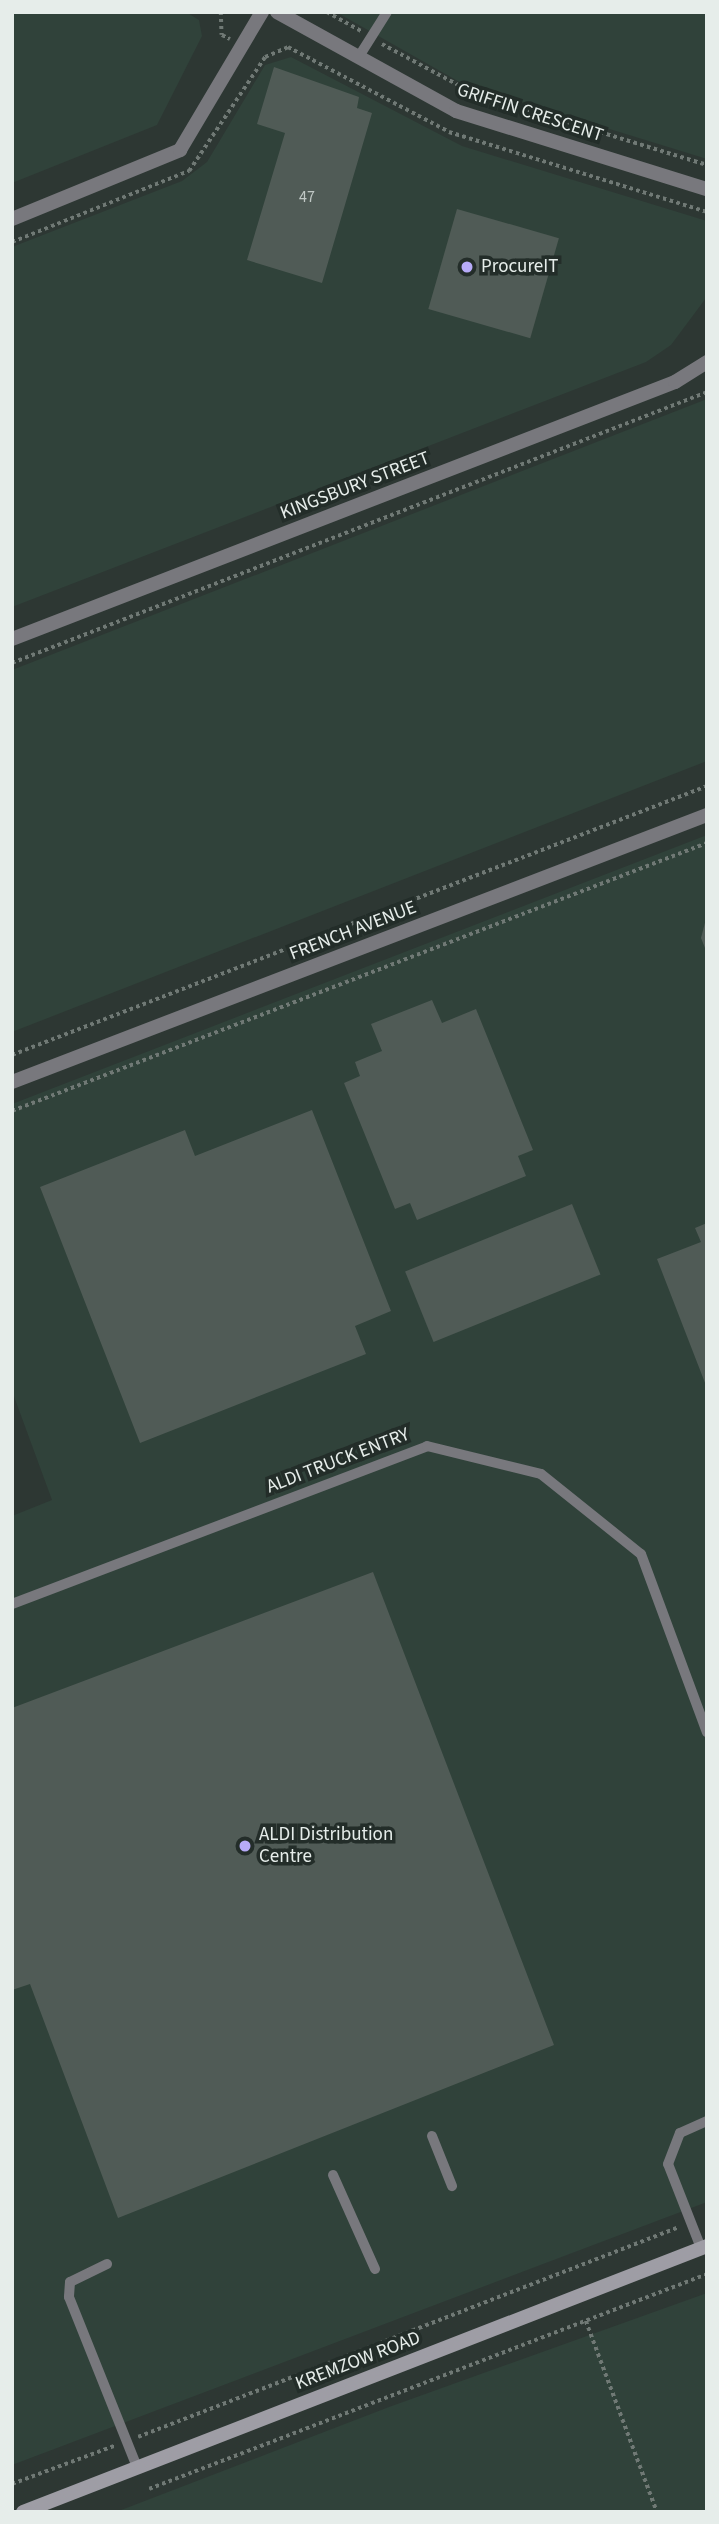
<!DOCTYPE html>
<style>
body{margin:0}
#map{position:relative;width:719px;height:2524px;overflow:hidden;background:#2d3733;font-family:"Source Sans 3",sans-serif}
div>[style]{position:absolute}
.built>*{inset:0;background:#30423a}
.building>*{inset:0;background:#505b56;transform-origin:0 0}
.path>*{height:3.5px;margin-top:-1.75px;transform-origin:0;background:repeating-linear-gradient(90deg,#707975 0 3.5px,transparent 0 7px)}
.lane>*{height:10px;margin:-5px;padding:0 5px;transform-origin:5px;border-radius:5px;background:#78787d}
.street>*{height:14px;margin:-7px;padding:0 7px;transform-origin:7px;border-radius:7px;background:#78787d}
.secondary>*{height:14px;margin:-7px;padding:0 7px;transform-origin:7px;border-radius:7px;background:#9e9da5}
.dots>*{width:19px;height:19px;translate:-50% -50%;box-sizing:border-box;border:4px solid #232d29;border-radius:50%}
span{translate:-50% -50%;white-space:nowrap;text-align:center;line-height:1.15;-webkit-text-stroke:7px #232d29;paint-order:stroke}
.number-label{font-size:16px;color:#c0c8c5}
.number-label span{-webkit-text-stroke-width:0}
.street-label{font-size:19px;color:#e6edea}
.poi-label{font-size:19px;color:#e6edea}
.left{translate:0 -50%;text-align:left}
.frame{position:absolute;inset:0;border:14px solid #e6edea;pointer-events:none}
</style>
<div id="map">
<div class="built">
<div style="clip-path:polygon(12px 12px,186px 12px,199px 20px,202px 36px,157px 125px,12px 183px)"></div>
<div style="clip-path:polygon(336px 12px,707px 12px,707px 159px,463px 84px)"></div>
<div style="clip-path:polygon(291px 57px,462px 146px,707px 221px,706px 298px,671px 345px,646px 362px,12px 607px,12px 247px,182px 181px,207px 162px,265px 65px)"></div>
<div style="clip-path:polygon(707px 399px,707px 761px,12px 1032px,12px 670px)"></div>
<div style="clip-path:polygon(707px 835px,707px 2202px,12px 2465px,12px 1516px,52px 1500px,12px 1391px,12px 1104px)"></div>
<div style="clip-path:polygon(707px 2293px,707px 2512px,116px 2512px,389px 2407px)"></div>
</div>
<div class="building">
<div style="clip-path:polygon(274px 67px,359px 97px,357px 108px,372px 113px,322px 283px,247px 260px,285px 133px,257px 124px)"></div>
<div style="left:457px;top:209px;width:106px;height:104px;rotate:16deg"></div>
<div style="clip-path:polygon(706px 919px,707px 919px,707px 953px,701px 938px)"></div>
<div style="clip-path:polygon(432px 1000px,442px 1023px,476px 1009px,533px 1150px,518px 1156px,526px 1176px,417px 1220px,410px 1203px,395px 1209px,344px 1083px,360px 1076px,355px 1062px,382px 1051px,371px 1024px)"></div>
<div style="clip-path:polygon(312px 1110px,391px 1311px,355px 1326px,366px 1354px,140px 1443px,40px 1187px,185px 1130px,195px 1156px)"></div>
<div style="left:572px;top:1204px;width:76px;height:180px;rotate:68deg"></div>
<div style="clip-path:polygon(707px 1223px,707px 1388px,657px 1259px,701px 1242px,695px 1228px)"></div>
<div style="clip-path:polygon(373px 1572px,554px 2045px,118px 2218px,30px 1984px,12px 1990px,12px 1708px)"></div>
</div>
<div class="path">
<div style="left:221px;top:12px;width:23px;rotate:88deg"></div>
<div style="left:222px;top:35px;width:9px;rotate:27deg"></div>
<div style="left:327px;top:12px;width:39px;rotate:29deg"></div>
<div style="left:382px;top:44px;width:103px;rotate:28.3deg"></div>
<div style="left:473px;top:93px;width:245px;rotate:17.1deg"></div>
<div style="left:12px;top:242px;width:191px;rotate:-21.9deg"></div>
<div style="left:189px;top:171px;width:137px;rotate:-56.3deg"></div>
<div style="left:265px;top:57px;width:25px;rotate:-23deg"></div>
<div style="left:288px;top:47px;width:182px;rotate:27.8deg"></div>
<div style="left:449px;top:132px;width:270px;rotate:17.2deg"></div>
<div style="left:12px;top:663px;width:746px;rotate:-21.3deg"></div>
<div style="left:12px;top:1055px;width:745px;rotate:-21.16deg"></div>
<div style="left:12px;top:1111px;width:745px;rotate:-21.09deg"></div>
<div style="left:586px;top:2321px;width:204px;rotate:69.6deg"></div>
<div style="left:138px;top:2437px;width:580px;rotate:-21.21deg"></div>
<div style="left:12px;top:2484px;width:109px;rotate:-20.4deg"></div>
<div style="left:149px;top:2489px;width:598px;rotate:-21.07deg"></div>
</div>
<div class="lane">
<div style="left:358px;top:58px;width:54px;rotate:-57.8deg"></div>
<div style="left:12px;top:1604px;width:444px;rotate:-20.8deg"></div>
<div style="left:427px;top:1446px;width:117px;rotate:13.8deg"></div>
<div style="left:541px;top:1474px;width:128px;rotate:38.7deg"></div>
<div style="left:641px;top:1554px;width:190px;rotate:69.7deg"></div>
<div style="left:432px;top:2136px;width:54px;rotate:68.2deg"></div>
<div style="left:333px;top:2175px;width:103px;rotate:65.9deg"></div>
<div style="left:701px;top:2248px;width:90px;rotate:-111.4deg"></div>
<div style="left:668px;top:2164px;width:33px;rotate:-69deg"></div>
<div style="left:680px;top:2133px;width:30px;rotate:-24deg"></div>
<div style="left:107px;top:2264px;width:41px;rotate:154.1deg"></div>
<div style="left:70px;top:2282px;width:15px;rotate:94deg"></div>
<div style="left:69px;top:2297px;width:183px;rotate:68.2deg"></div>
</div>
<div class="street">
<div style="left:277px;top:12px;width:205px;rotate:28.9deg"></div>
<div style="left:456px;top:111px;width:263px;rotate:17.3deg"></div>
<div style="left:12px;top:219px;width:182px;rotate:-22.3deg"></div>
<div style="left:180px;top:150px;width:161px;rotate:-59.3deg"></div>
<div style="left:12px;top:639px;width:711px;rotate:-21.19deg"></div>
<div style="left:675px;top:382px;width:38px;rotate:-32deg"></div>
<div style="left:12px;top:1082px;width:745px;rotate:-21.02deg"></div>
</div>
<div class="secondary">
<div style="left:23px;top:2512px;width:734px;rotate:-21.25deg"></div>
</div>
<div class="dots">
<div style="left:467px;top:267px;background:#b7abf8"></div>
<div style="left:245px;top:1846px;background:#b7abf8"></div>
</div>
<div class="number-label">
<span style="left:307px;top:197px">47</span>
</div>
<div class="street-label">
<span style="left:530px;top:113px;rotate:18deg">GRIFFIN CRESCENT</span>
<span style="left:355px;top:486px;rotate:-21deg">KINGSBURY STREET</span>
<span style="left:353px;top:931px;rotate:-21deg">FRENCH AVENUE</span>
<span style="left:338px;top:1461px;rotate:-21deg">ALDI TRUCK ENTRY</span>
<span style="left:358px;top:2361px;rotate:-21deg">KREMZOW ROAD</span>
</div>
<div class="poi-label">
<span class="left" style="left:481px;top:267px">ProcureIT</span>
<span class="left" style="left:259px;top:1846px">ALDI Distribution<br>Centre</span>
</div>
<div class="frame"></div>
</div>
